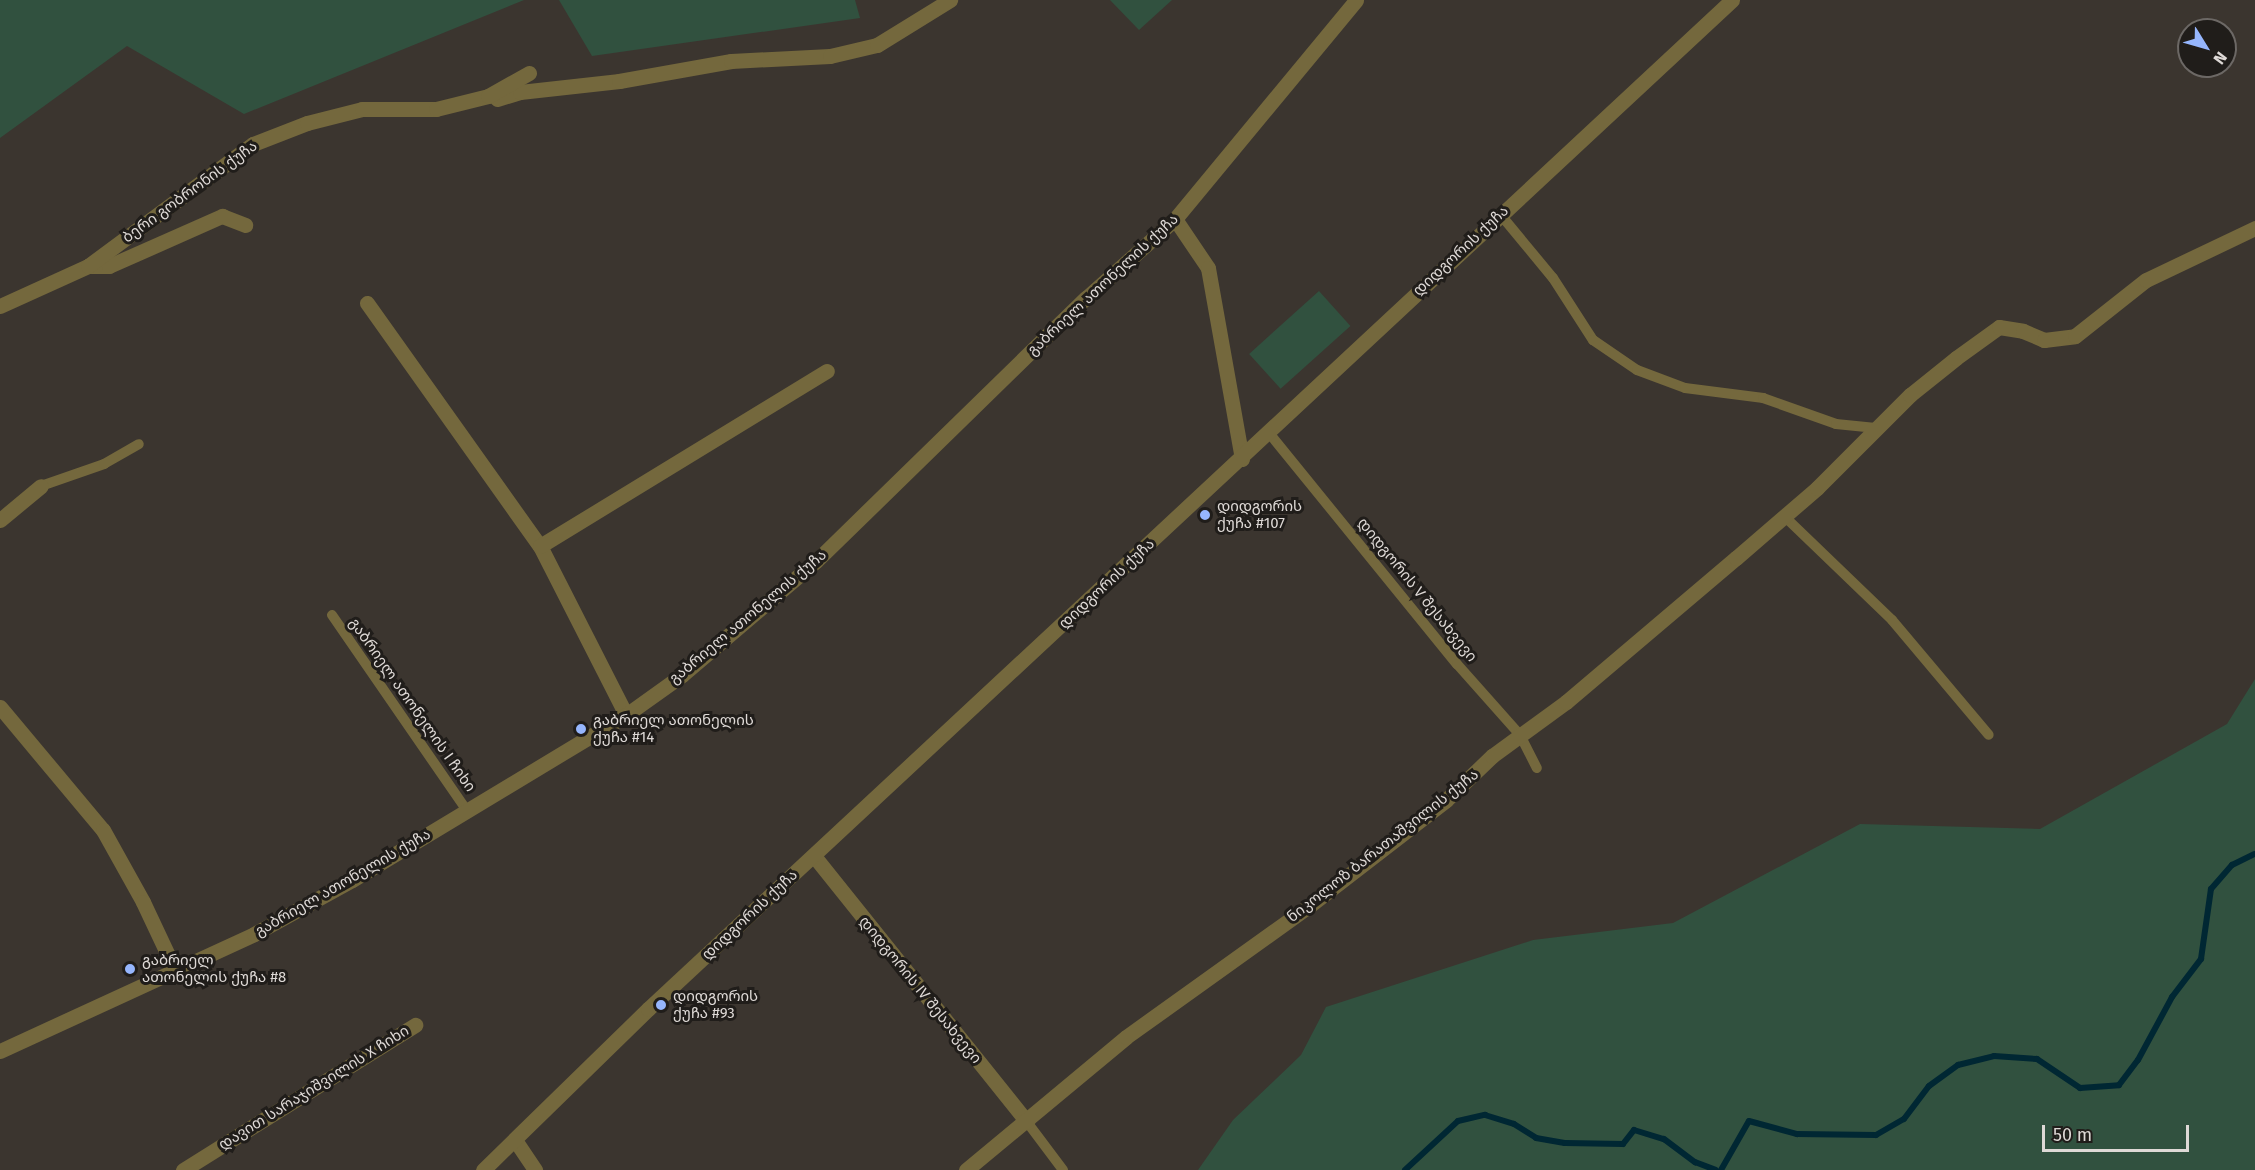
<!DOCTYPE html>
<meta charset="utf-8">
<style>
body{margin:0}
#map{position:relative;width:2255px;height:1170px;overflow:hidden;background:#3b352f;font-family:"Fira Sans","Noto Sans Georgian",sans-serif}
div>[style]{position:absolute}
.green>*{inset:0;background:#31513f;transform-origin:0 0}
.stream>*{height:6px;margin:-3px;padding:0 3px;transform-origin:3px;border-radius:3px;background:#002733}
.service>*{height:10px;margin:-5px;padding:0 5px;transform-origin:5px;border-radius:5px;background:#74683d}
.minor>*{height:15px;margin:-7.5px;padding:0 7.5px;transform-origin:7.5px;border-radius:7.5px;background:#74683d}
.tertiary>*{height:15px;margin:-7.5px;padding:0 7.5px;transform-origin:7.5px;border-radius:7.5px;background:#74683d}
.dots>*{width:16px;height:16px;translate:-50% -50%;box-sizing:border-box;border:3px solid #201d1a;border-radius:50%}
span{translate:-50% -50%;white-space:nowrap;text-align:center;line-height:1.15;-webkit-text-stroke:6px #201d1a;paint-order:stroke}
.street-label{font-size:15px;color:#ded9d6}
.poi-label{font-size:15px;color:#ded9d6}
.left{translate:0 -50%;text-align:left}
.north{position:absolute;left:2177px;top:18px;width:60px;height:60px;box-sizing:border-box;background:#201d1a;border:2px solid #6c6865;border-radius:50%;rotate:127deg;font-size:16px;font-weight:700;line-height:24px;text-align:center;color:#ded9d6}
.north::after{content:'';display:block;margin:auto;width:21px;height:27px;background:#96b6fd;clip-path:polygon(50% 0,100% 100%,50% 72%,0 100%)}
.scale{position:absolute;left:2042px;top:1125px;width:147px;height:27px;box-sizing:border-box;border:3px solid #ded9d6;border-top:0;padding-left:8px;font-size:18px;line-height:21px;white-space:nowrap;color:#ded9d6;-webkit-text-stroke:4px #201d1a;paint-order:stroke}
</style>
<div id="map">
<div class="green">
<div style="clip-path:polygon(0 0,524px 0,244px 114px,127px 46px,0 138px)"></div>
<div style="clip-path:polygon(559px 0,855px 0,860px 18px,592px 56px)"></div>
<div style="clip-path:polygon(1110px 0,1172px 0,1139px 30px)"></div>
<div style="left:1319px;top:291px;width:47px;height:94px;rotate:48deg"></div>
<div style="clip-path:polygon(2255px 679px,2255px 1170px,1198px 1170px,1233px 1120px,1301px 1055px,1326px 1007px,1533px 940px,1673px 923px,1860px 824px,2040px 829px,2227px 724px)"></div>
</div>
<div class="stream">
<div style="left:1405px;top:1170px;width:72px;rotate:-42.8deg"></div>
<div style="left:1458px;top:1121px;width:28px;rotate:-13deg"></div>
<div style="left:1485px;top:1115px;width:30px;rotate:17deg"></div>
<div style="left:1514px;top:1124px;width:26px;rotate:32deg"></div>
<div style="left:1536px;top:1138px;width:29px;rotate:10deg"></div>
<div style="left:1565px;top:1143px;width:58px;rotate:1deg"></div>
<div style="left:1623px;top:1144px;width:18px;rotate:-52deg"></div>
<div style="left:1634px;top:1130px;width:31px;rotate:17deg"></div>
<div style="left:1664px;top:1139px;width:39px;rotate:37deg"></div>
<div style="left:1695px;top:1162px;width:22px;rotate:21deg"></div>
<div style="left:1721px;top:1170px;width:56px;rotate:-60.3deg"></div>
<div style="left:1749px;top:1121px;width:50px;rotate:15.2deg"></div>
<div style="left:1797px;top:1134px;width:79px;rotate:0.7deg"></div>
<div style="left:1876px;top:1135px;width:32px;rotate:-30deg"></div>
<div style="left:1904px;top:1119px;width:41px;rotate:-52.9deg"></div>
<div style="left:1929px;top:1086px;width:36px;rotate:-36deg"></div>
<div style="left:1958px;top:1065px;width:37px;rotate:-14deg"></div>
<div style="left:1994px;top:1056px;width:43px;rotate:4deg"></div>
<div style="left:2037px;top:1059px;width:52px;rotate:34deg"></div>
<div style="left:2080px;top:1088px;width:39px;rotate:-4deg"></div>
<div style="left:2119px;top:1085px;width:31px;rotate:-53deg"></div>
<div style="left:2138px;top:1060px;width:72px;rotate:-61.6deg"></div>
<div style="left:2172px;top:997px;width:48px;rotate:-52.7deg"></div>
<div style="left:2201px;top:959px;width:71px;rotate:-81.9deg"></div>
<div style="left:2211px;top:889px;width:32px;rotate:-49deg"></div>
<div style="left:2232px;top:865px;width:25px;rotate:-26deg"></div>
</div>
<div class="service">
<div style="left:1500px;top:214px;width:83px;rotate:50.4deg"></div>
<div style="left:1553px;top:278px;width:74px;rotate:57.2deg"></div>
<div style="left:1593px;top:340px;width:53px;rotate:34.3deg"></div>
<div style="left:1637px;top:370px;width:51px;rotate:20.6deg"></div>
<div style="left:1685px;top:388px;width:79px;rotate:7.3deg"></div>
<div style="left:1763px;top:398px;width:77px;rotate:19.6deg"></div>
<div style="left:1836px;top:424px;width:40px;rotate:5.7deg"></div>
<div style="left:1269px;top:433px;width:298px;rotate:50.9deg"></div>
<div style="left:1457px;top:664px;width:95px;rotate:48.4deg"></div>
<div style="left:1520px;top:735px;width:37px;rotate:63deg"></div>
<div style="left:41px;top:486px;width:67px;rotate:-19.2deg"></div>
<div style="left:104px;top:464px;width:40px;rotate:-29.7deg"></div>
<div style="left:1784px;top:516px;width:150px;rotate:43.9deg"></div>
<div style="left:1892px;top:620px;width:150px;rotate:49.9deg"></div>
<div style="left:332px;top:615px;width:239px;rotate:55.4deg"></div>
<div style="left:1027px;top:1122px;width:60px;rotate:53.1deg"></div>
</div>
<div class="minor">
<div style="left:497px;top:99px;width:24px;rotate:-17deg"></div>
<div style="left:520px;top:92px;width:100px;rotate:-6.3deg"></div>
<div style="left:619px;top:81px;width:114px;rotate:-10.1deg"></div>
<div style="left:731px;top:61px;width:99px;rotate:-2.9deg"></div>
<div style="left:830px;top:56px;width:48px;rotate:-13.2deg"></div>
<div style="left:877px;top:45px;width:86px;rotate:-31.7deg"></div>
<div style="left:1175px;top:219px;width:59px;rotate:56deg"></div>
<div style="left:1208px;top:268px;width:194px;rotate:79.9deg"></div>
<div style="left:88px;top:266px;width:21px"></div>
<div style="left:109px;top:266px;width:124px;rotate:-23.9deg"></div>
<div style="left:222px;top:216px;width:25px;rotate:21deg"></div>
<div style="left:367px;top:303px;width:298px;rotate:54.6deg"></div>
<div style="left:540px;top:546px;width:190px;rotate:63deg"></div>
<div style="left:0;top:306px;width:97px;rotate:-24.4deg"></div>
<div style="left:88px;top:266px;width:205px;rotate:-36.5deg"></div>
<div style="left:253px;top:144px;width:58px;rotate:-21.3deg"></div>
<div style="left:307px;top:123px;width:57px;rotate:-14.3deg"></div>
<div style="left:362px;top:109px;width:74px"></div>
<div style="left:436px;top:109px;width:54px;rotate:-14deg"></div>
<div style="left:488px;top:96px;width:47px;rotate:-29.3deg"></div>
<div style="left:0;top:520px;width:53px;rotate:-39.7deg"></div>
<div style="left:540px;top:546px;width:336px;rotate:-31.4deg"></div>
<div style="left:0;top:707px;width:160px;rotate:50.1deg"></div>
<div style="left:103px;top:830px;width:82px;rotate:60.9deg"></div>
<div style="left:143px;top:902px;width:77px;rotate:64.8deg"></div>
<div style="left:814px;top:856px;width:341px;rotate:51.3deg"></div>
<div style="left:0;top:1051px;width:280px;rotate:-24.7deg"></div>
<div style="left:254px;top:934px;width:112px;rotate:-28.9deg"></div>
<div style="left:352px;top:880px;width:320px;rotate:-31.1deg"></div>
<div style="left:626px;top:715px;width:69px;rotate:-35.5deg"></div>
<div style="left:682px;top:675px;width:175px;rotate:-40.4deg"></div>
<div style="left:815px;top:562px;width:378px;rotate:-44.3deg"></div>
<div style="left:1086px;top:298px;width:119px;rotate:-41.6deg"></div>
<div style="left:1175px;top:219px;width:284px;rotate:-50.4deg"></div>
<div style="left:515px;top:1140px;width:36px;rotate:56deg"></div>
<div style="left:183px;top:1170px;width:274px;rotate:-32deg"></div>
<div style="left:966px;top:1170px;width:208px;rotate:-39.7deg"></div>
<div style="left:1126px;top:1037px;width:225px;rotate:-35.6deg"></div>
<div style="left:1309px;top:906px;width:173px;rotate:-37.7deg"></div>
<div style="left:1446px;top:800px;width:64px;rotate:-43.7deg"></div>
<div style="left:1492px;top:756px;width:92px;rotate:-36.1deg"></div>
<div style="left:1566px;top:702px;width:223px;rotate:-40.3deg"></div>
<div style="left:1736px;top:558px;width:107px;rotate:-40.8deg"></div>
<div style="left:1817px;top:488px;width:132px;rotate:-45deg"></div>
<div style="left:1910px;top:395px;width:59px;rotate:-38.8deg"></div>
<div style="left:1956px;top:358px;width:53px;rotate:-35.8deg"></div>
<div style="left:1999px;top:327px;width:24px;rotate:9deg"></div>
<div style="left:2023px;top:331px;width:23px;rotate:23deg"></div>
<div style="left:2044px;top:340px;width:31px;rotate:-7deg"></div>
<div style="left:2075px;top:336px;width:90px;rotate:-38.3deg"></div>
<div style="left:2146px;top:280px;width:121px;rotate:-25.5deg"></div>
</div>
<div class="tertiary">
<div style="left:483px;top:1170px;width:231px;rotate:-44.3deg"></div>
<div style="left:648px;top:1009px;width:1481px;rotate:-42.95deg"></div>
</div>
<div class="dots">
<div style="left:1205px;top:515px;background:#96b6fd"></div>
<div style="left:581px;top:729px;background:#96b6fd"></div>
<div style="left:130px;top:969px;background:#96b6fd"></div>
<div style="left:661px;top:1005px;background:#96b6fd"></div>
</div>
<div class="street-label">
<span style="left:190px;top:192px;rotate:-36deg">ბერი გობრონის ქუჩა</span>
<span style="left:1461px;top:251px;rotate:-43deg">დიდგორის ქუჩა</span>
<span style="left:1103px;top:285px;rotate:-43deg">გაბრიელ ათონელის ქუჩა</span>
<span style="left:1107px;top:584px;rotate:-43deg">დიდგორის ქუჩა</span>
<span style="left:1417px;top:590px;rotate:51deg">დიდგორის V შესახვევი</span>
<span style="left:748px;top:617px;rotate:-40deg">გაბრიელ ათონელის ქუჩა</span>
<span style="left:412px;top:705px;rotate:55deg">გაბრიელ ათონელის I ჩიხი</span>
<span style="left:1383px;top:846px;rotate:-38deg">ნიკოლოზ ბარათაშვილის ქუჩა</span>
<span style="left:343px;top:883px;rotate:-30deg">გაბრიელ ათონელის ქუჩა</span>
<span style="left:750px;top:915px;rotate:-43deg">დიდგორის ქუჩა</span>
<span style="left:920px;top:990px;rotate:51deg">დიდგორის IV შესახვევი</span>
<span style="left:314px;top:1088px;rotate:-32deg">დავით სარაჯიშვილის X ჩიხი</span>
</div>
<div class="poi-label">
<span class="left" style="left:1217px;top:515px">დიდგორის<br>ქუჩა #107</span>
<span class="left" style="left:593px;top:729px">გაბრიელ ათონელის<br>ქუჩა #14</span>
<span class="left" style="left:142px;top:969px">გაბრიელ<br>ათონელის ქუჩა #8</span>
<span class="left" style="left:673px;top:1005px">დიდგორის<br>ქუჩა #93</span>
</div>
<div class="north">N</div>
<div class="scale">50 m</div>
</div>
